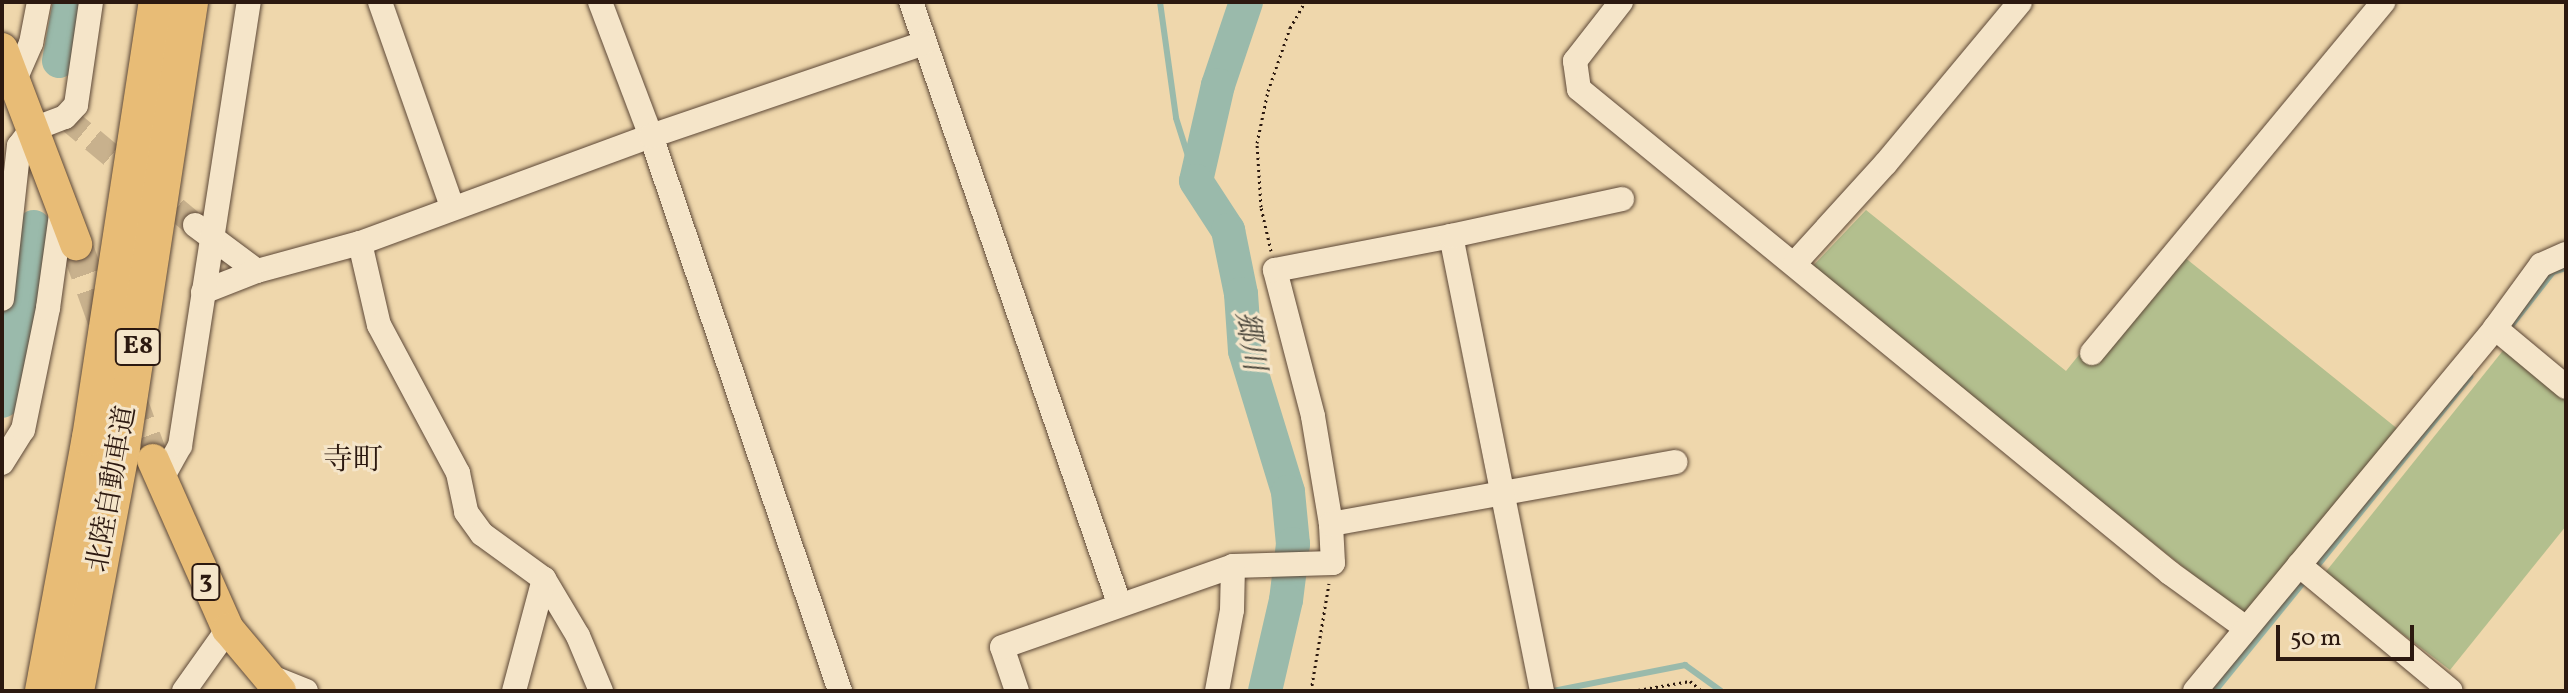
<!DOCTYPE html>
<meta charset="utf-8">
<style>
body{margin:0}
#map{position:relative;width:2568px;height:693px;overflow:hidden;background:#efd7ac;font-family:Vollkorn,"Noto Serif JP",serif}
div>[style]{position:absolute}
.green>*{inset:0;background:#b3bf8e}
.stream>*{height:6px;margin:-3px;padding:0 3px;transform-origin:3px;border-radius:3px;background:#9abaab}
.river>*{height:34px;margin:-17px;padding:0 17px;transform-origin:17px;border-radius:17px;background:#9abaab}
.minor-tunnel>*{height:24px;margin-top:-12px;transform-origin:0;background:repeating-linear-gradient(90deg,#c8b18d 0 24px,transparent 0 36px)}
.major-tunnel>*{height:32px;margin-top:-16px;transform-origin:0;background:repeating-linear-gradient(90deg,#c8b18d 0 32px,transparent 0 48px)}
.path>*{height:3px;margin-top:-1.5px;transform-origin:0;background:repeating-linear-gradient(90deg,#2c1910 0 2px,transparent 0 6px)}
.roads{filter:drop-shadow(0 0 2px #5d4837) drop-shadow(0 0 2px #5d4837)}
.minor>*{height:24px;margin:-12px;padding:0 12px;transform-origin:12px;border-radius:12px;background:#f5e5c9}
.major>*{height:32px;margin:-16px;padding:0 16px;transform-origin:16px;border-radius:16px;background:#e8bc76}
.highway>*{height:36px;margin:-18px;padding:0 18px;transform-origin:18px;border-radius:18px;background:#e8bc76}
span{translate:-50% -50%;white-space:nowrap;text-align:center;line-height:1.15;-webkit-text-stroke:6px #f5e5c9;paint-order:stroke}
.shield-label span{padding:2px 6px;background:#f5e5c9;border:2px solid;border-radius:6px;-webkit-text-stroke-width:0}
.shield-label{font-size:26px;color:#2c1910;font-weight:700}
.street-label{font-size:28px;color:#2c1910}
.water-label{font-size:30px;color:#4d493e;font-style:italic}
.neighbourhood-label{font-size:30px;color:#2c1910}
.frame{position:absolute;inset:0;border:4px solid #2c1910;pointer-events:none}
.scale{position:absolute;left:2276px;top:625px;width:138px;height:36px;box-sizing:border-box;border:4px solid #2c1910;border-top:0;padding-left:10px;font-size:24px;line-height:28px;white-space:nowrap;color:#2c1910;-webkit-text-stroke:6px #f5e5c9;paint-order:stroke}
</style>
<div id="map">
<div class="green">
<div style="clip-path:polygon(1866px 210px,2066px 371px,2168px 244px,2399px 430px,2246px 617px,1810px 269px)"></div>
<div style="clip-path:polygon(2505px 348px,2566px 398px,2566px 526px,2450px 670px,2324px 574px)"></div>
</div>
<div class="stream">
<div style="left:1160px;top:2px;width:117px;rotate:82.1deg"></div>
<div style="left:1176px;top:118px;width:66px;rotate:72.4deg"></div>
<div style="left:2507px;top:331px;width:75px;rotate:-52.1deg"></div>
<div style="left:2553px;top:272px;width:14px;rotate:-17deg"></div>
<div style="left:2313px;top:571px;width:250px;rotate:-51deg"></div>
<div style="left:1553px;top:691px;width:135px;rotate:-11.1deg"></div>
<div style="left:1685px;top:665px;width:44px;rotate:35.8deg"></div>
<div style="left:2215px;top:691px;width:144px;rotate:-50.9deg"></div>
</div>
<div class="river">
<div style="left:1246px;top:2px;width:88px;rotate:108.6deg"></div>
<div style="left:1218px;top:85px;width:98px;rotate:102.9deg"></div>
<div style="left:1196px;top:181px;width:59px;rotate:56.9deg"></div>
<div style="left:1228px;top:230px;width:65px;rotate:78.5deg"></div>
<div style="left:1241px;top:294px;width:57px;rotate:86deg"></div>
<div style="left:1245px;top:351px;width:147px;rotate:73deg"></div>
<div style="left:1288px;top:492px;width:52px;rotate:84.5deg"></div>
<div style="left:1293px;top:544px;width:56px;rotate:97.1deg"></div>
<div style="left:1286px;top:600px;width:93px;rotate:103deg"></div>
<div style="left:59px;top:61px;width:60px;rotate:-79.4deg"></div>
<div style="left:2px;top:401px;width:177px;rotate:-79.6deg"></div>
</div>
<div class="minor-tunnel">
<div style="left:65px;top:117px;width:169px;rotate:39.7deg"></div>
</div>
<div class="major-tunnel">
<div style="left:76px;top:244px;width:95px;rotate:70.2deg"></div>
<div style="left:128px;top:392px;width:72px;rotate:69.8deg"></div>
</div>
<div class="path">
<div style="left:1271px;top:251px;width:45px;rotate:-102.8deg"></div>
<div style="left:1261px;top:207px;width:64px;rotate:-93.6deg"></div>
<div style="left:1257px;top:143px;width:53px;rotate:-78.1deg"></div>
<div style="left:1268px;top:91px;width:67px;rotate:-70.8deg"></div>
<div style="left:1290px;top:28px;width:30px;rotate:-60deg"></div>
<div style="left:1311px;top:691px;width:109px;rotate:-80.5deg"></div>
<div style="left:1632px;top:691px;width:59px;rotate:-9.8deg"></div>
<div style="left:1690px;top:681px;width:16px;rotate:40deg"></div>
</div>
<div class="roads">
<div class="minor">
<div style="left:380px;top:2px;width:217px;rotate:70.6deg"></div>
<div style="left:600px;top:2px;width:143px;rotate:69.2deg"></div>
<div style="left:651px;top:136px;width:586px;rotate:71.19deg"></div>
<div style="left:911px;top:2px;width:636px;rotate:70.91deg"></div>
<div style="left:1621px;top:2px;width:75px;rotate:127.9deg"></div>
<div style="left:1575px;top:61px;width:28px;rotate:82deg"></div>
<div style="left:1579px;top:89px;width:764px;rotate:39.32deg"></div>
<div style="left:2170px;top:573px;width:94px;rotate:35.9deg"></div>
<div style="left:14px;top:82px;width:43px;rotate:-66.4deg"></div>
<div style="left:31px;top:43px;width:42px;rotate:-79deg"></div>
<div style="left:195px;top:225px;width:77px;rotate:36.6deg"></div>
<div style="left:257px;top:271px;width:107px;rotate:-15.2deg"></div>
<div style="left:360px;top:243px;width:310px;rotate:-20.2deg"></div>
<div style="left:651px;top:136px;width:288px;rotate:-18.8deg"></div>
<div style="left:360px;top:243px;width:84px;rotate:77deg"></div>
<div style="left:379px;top:325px;width:168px;rotate:61.9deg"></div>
<div style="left:458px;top:473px;width:40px;rotate:78deg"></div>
<div style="left:466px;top:512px;width:27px;rotate:54deg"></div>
<div style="left:482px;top:534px;width:77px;rotate:36deg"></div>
<div style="left:544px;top:579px;width:66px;rotate:59.2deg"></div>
<div style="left:578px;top:636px;width:60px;rotate:67.3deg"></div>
<div style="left:1795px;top:263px;width:135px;rotate:-47.7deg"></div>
<div style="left:1886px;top:163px;width:209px;rotate:-50.2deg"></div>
<div style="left:203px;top:292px;width:58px;rotate:-21.3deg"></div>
<div style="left:2px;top:299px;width:154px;rotate:-83.7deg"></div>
<div style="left:19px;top:146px;width:20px;rotate:-53deg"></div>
<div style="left:31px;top:130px;width:36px;rotate:-21deg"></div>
<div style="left:65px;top:117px;width:16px;rotate:-47deg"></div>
<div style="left:76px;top:105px;width:104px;rotate:-81.7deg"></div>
<div style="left:2495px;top:328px;width:92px;rotate:39.7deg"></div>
<div style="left:2092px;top:353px;width:456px;rotate:-50.3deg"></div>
<div style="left:2px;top:463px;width:39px;rotate:-58deg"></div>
<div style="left:23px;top:430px;width:125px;rotate:-78.4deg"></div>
<div style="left:48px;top:308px;width:102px;rotate:-82.1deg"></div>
<div style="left:161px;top:480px;width:39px;rotate:-61deg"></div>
<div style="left:180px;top:446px;width:449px;rotate:-81.2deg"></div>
<div style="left:1331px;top:524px;width:109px;rotate:-99.5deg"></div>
<div style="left:1313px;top:416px;width:151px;rotate:-104.6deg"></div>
<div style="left:1275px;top:270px;width:179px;rotate:-10.9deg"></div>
<div style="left:2299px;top:565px;width:197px;rotate:39.7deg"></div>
<div style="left:266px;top:675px;width:43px;rotate:21.8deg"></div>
<div style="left:184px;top:691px;width:76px;rotate:-54.6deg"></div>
<div style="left:514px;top:691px;width:116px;rotate:-75deg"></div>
<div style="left:1017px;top:691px;width:46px;rotate:-108.8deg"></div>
<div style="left:1002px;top:647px;width:245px;rotate:-19.3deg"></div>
<div style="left:1233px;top:566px;width:100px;rotate:-1.7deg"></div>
<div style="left:1333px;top:563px;width:39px;rotate:-93deg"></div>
<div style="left:1331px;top:524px;width:350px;rotate:-10.2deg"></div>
<div style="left:1217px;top:691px;width:82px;rotate:-79.5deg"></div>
<div style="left:1232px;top:610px;width:44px;rotate:-88.7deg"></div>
<div style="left:1542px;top:691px;width:464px;rotate:-101.3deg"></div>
<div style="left:1451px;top:236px;width:175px;rotate:-12.2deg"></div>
<div style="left:2195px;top:691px;width:471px;rotate:-50.4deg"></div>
<div style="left:2495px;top:328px;width:78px;rotate:-53.9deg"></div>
<div style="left:2541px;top:265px;width:27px;rotate:-24deg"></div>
</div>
<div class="major">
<div style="left:2px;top:49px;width:209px;rotate:69.2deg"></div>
<div style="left:153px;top:460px;width:185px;rotate:66.1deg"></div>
<div style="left:228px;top:629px;width:81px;rotate:50deg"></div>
</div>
<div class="highway">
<div style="left:43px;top:691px;width:257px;rotate:-79.5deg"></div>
<div style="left:90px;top:438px;width:441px;rotate:-81.3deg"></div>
<div style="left:76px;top:691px;width:248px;rotate:-79.3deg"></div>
<div style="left:122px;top:447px;width:450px;rotate:-81.3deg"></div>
</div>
</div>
<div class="shield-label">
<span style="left:138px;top:347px">E8</span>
<span style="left:206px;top:582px">3</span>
</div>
<div class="street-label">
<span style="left:113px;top:489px;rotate:-80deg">北陸自動車道</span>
</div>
<div class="water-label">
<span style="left:1249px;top:341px;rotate:81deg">郷川</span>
</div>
<div class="neighbourhood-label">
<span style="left:353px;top:461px">寺町</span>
</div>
<div class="frame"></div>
<div class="scale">50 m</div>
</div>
